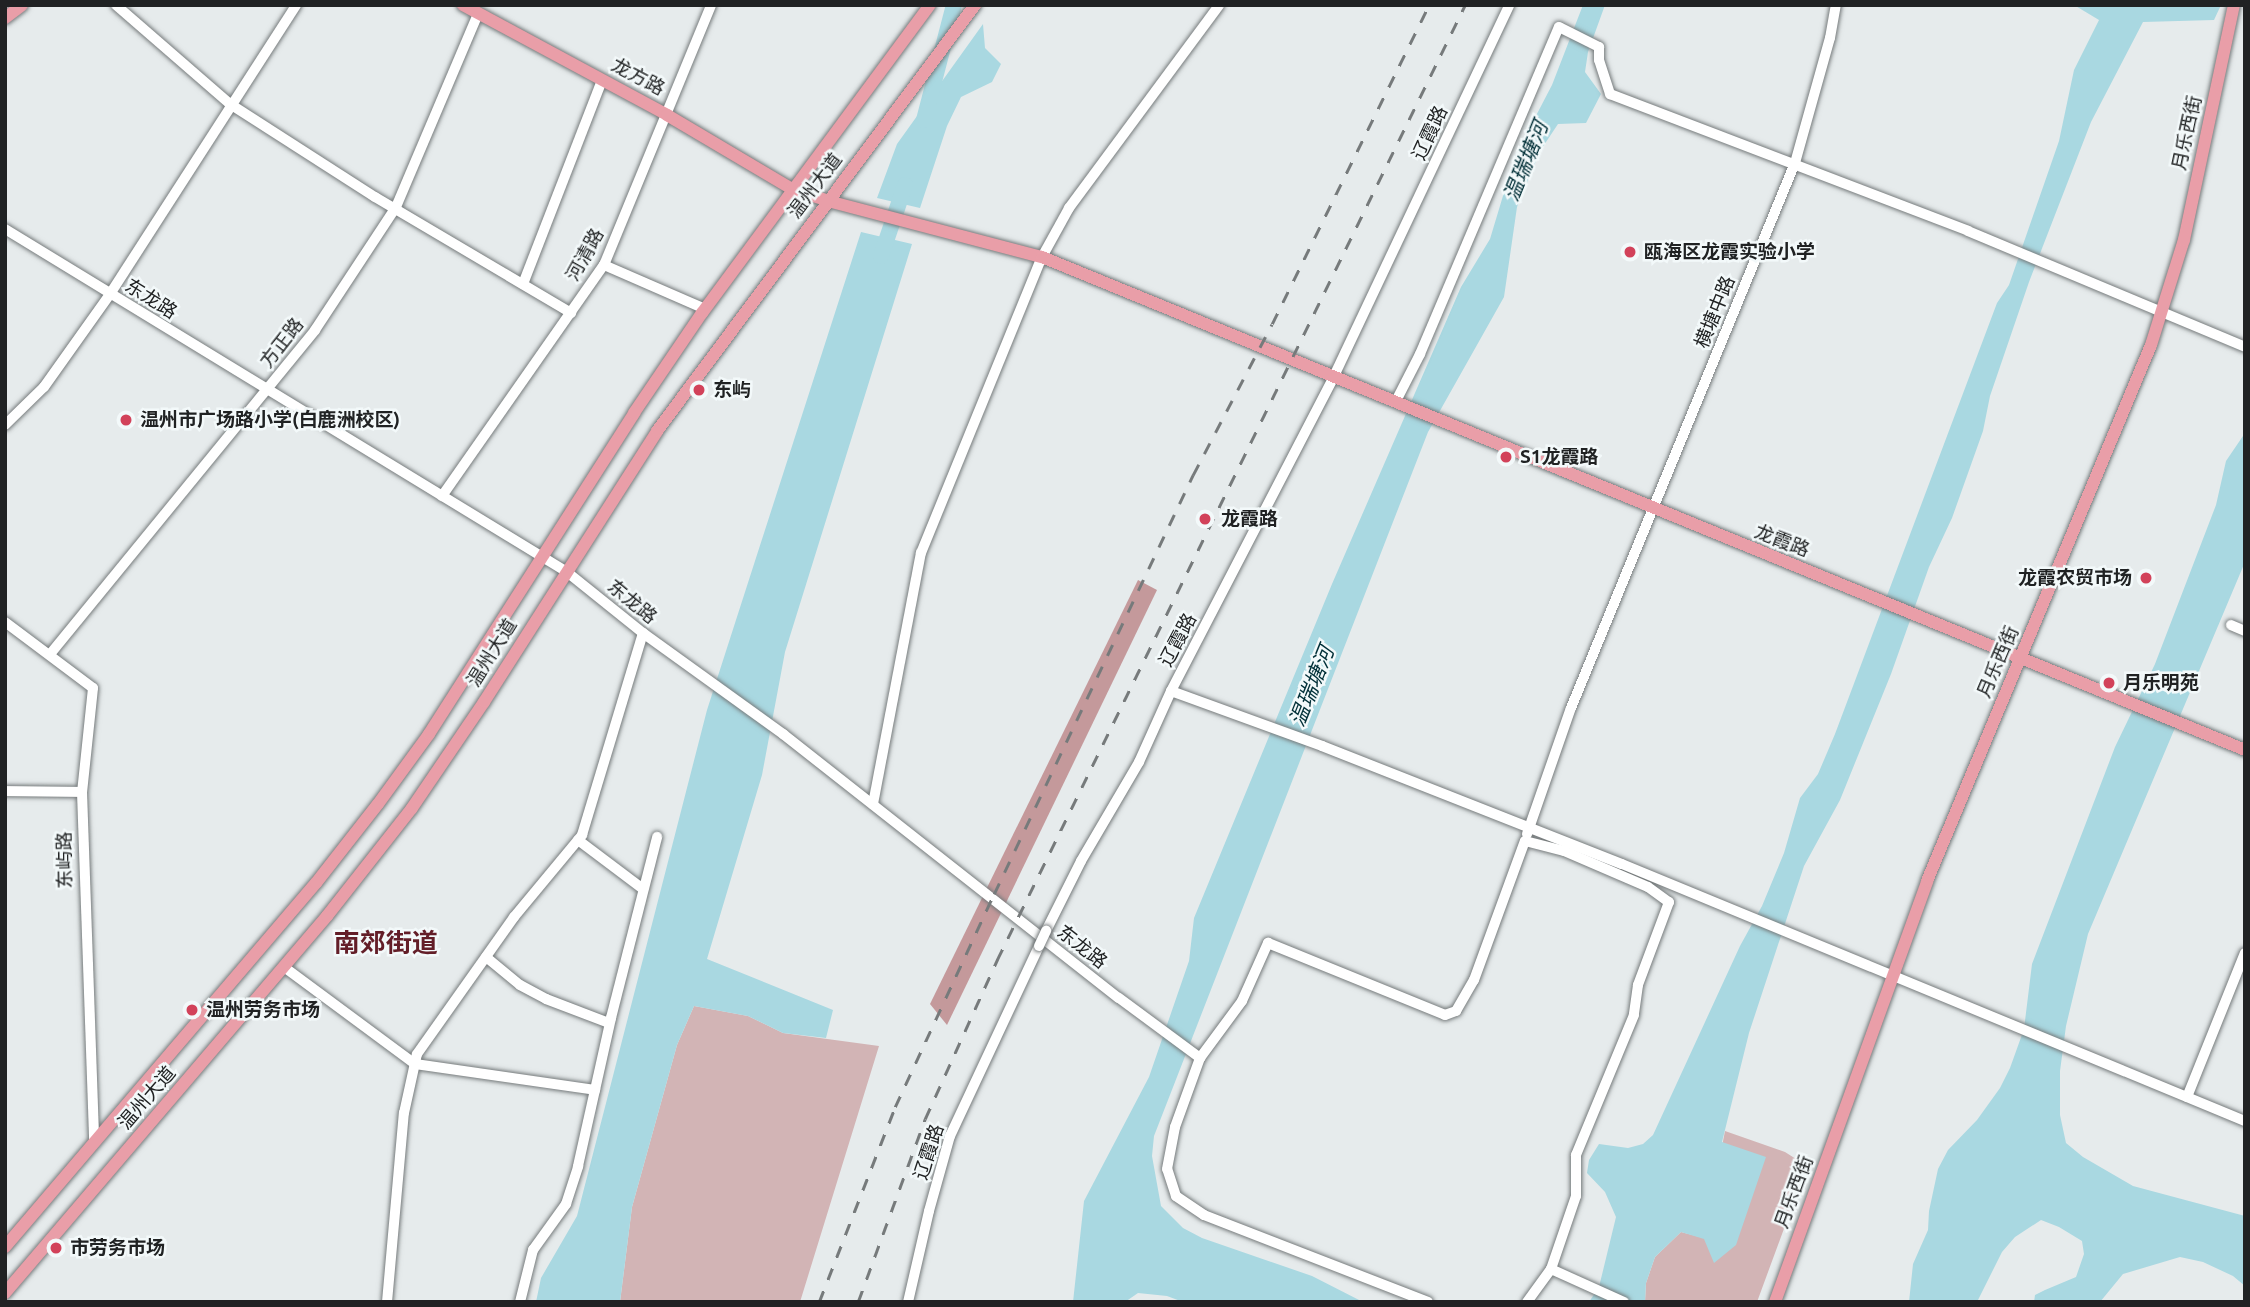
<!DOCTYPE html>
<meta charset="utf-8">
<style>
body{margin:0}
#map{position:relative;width:2250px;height:1307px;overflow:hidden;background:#e6ebec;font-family:Ubuntu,"Noto Sans SC",sans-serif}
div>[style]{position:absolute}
.green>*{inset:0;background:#d2b4b5}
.forest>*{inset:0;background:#c4999b}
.water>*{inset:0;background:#a9d8e1}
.river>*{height:16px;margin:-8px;padding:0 8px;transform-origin:8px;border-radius:8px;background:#a9d8e1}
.roads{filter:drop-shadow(0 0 2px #767b7c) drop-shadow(0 0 2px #767b7c)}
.minor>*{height:10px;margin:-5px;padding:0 5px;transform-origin:5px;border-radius:5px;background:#fff}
.major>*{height:12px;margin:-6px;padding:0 6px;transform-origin:6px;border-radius:6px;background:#e99ea8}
.rail>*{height:2.5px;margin-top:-1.25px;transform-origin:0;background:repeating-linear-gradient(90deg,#767a7b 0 12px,transparent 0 24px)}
.bridges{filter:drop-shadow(0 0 2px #767b7c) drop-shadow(0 0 2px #767b7c)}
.minor-bridge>*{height:10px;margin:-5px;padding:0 5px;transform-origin:5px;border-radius:5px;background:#fff}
.dots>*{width:19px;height:19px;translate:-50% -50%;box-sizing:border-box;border:4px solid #f3f9fa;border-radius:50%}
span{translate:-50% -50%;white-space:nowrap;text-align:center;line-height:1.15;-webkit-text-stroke:5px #f3f9fa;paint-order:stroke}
.street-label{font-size:19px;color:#202223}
.poi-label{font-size:19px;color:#202223;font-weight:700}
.left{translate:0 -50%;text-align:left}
.right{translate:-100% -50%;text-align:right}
.water-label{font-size:21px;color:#012f37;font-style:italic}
.district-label{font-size:26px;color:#631e28;font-weight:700}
.frame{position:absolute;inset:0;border:7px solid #202223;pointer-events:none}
</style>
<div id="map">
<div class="green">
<div style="clip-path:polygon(694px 1006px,748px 1016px,783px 1033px,879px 1046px,800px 1302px,620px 1302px,632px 1207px,677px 1045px)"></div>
<div style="clip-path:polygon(1725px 1131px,1785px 1152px,1807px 1166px,1757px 1302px,1645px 1302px,1646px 1283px,1655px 1257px,1681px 1232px,1704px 1238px)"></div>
</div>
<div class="forest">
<div style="clip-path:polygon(1138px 580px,1157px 590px,947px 1025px,930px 1004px)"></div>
</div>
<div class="water">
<div style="clip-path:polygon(1583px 5px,1605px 5px,1588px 52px,1585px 72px,1601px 94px,1586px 123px,1558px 124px,1540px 151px,1517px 207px,1504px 297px,1428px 432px,1154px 1136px,1152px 1156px,1161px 1206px,1183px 1228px,1202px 1238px,1312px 1276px,1363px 1302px,1183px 1302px,1167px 1296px,1138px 1293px,1125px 1302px,1073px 1302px,1084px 1201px,1149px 1077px,1189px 961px,1194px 918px,1332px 584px,1461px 287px,1490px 239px,1515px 156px,1552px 85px)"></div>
<div style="clip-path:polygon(2074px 5px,2221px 5px,2214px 20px,2143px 22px,2091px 122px,2029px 282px,1990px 396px,1983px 431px,1952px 518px,1929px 567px,1891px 674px,1840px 800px,1804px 866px,1749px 1033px,1722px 1142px,1766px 1157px,1736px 1245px,1714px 1263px,1704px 1239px,1681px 1232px,1655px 1257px,1646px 1283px,1645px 1302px,1589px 1302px,1599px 1287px,1616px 1217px,1605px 1192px,1587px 1173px,1589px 1160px,1599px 1144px,1628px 1148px,1643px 1144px,1653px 1135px,1740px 946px,1762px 906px,1784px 853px,1800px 798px,1818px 774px,1835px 734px,1997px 303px,2009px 285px,2059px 141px,2074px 70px,2099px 20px)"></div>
<div style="clip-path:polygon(983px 24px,985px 48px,1001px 64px,992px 82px,961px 97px,947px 126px,920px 208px,877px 198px,897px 144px)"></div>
<div style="clip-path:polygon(861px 232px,912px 244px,785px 652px,762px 775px,707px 959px,833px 1010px,826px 1038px,783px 1033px,748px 1016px,694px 1006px,677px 1045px,632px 1207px,620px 1302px,536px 1302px,541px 1278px,577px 1216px,707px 710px)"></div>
<div style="clip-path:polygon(2245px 433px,2245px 562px,2088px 934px,2066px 1026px,2060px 1071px,2060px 1115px,2066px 1143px,2083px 1157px,2133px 1186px,2245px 1216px,2245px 1286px,2233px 1276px,2203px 1262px,2180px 1257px,2123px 1274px,2100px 1302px,2034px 1302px,2035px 1295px,2045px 1290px,2076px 1277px,2084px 1254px,2082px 1241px,2059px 1227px,2041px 1220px,2015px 1237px,2002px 1252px,1977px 1302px,1909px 1302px,1913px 1264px,1928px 1230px,1929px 1211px,1938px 1169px,1948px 1150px,1977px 1120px,2000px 1088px,2010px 1068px,2024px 1029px,2032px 964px,2115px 747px,2155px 664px,2216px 505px,2226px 461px)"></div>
</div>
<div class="river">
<div style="left:924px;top:120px;width:119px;rotate:-75.4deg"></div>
<div style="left:881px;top:256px;width:75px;rotate:-71.3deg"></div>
</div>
<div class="roads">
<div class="minor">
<div style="left:116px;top:5px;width:151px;rotate:41deg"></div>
<div style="left:230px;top:104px;width:172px;rotate:32.7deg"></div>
<div style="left:375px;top:197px;width:228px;rotate:30.6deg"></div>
<div style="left:5px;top:229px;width:658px;rotate:31.4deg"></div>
<div style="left:567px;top:572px;width:97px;rotate:38.8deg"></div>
<div style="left:643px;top:633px;width:173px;rotate:35.8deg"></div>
<div style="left:783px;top:734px;width:427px;rotate:38.2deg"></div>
<div style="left:1119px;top:998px;width:101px;rotate:36.5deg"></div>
<div style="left:604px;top:265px;width:110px;rotate:23.5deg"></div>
<div style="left:523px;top:284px;width:219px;rotate:-68.8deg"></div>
<div style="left:1396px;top:401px;width:53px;rotate:-62.9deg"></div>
<div style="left:1420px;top:354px;width:355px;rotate:-67deg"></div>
<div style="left:1559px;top:27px;width:45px;rotate:26.6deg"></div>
<div style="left:1599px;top:47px;width:13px;rotate:90deg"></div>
<div style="left:1599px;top:60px;width:36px;rotate:72deg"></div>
<div style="left:1610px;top:94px;width:383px;rotate:20.9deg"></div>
<div style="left:1968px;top:231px;width:300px;rotate:22.7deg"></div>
<div style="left:5px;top:425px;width:54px;rotate:-44.3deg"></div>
<div style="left:44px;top:387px;width:114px;rotate:-54.6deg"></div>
<div style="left:110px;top:294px;width:344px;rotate:-57.2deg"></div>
<div style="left:442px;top:496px;width:282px;rotate:-55deg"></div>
<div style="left:604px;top:265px;width:281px;rotate:-67.6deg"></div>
<div style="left:5px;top:622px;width:110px;rotate:36.9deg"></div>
<div style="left:93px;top:688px;width:105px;rotate:96deg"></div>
<div style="left:82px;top:792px;width:350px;rotate:88deg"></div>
<div style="left:2231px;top:625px;width:15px;rotate:23deg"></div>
<div style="left:51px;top:653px;width:417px;rotate:-50.7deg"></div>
<div style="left:315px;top:330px;width:147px;rotate:-56.6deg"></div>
<div style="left:396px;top:207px;width:210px;rotate:-67deg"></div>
<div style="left:1171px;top:691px;width:161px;rotate:20deg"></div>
<div style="left:1322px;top:746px;width:322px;rotate:21.5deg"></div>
<div style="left:1622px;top:864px;width:674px;rotate:22.42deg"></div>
<div style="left:5px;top:791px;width:77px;rotate:0.7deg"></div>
<div style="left:873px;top:804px;width:256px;rotate:-79.2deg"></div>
<div style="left:921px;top:553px;width:320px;rotate:-67.8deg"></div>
<div style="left:1042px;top:257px;width:56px;rotate:-61.1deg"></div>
<div style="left:1069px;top:208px;width:252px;rotate:-53.5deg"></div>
<div style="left:1527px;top:834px;width:133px;rotate:-70.8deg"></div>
<div style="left:1571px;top:708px;width:589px;rotate:-67.66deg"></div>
<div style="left:1795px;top:163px;width:130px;rotate:-74.4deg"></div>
<div style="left:1830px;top:38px;width:34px;rotate:-80deg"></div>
<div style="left:578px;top:840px;width:81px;rotate:37deg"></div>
<div style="left:1046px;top:931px;width:78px;rotate:-63.4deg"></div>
<div style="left:1081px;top:861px;width:115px;rotate:-59.6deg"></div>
<div style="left:1139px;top:762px;width:78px;rotate:-65.7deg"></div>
<div style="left:1171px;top:691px;width:355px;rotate:-62.6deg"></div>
<div style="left:1334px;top:376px;width:410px;rotate:-64.7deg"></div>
<div style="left:486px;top:957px;width:44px;rotate:39.5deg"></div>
<div style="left:520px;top:985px;width:30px;rotate:28deg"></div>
<div style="left:546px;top:999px;width:67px;rotate:20.9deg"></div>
<div style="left:284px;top:967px;width:163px;rotate:36.5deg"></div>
<div style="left:415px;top:1064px;width:182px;rotate:8.2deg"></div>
<div style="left:2187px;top:1097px;width:155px;rotate:-68.1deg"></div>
<div style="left:1551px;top:1269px;width:80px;rotate:24.3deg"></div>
<div style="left:387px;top:1302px;width:190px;rotate:-84.9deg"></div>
<div style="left:404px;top:1113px;width:60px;rotate:-77.6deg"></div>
<div style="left:417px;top:1054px;width:168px;rotate:-54.7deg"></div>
<div style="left:514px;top:917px;width:107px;rotate:-50.3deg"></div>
<div style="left:582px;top:835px;width:211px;rotate:-73.2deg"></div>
<div style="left:520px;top:1302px;width:54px;rotate:-76deg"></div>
<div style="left:533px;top:1250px;width:57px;rotate:-54.3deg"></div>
<div style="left:566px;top:1204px;width:40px;rotate:-72deg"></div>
<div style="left:578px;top:1166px;width:152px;rotate:-77.4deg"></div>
<div style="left:611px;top:1018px;width:187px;rotate:-75.7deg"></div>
<div style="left:908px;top:1302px;width:93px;rotate:-77deg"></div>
<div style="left:929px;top:1211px;width:78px;rotate:-74.4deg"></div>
<div style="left:950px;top:1136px;width:210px;rotate:-64.9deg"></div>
<div style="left:1428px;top:1302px;width:240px;rotate:-158.8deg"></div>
<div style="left:1204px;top:1215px;width:34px;rotate:-146deg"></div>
<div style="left:1176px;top:1196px;width:28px;rotate:-108deg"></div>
<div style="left:1167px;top:1169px;width:43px;rotate:-79.2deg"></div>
<div style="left:1175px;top:1127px;width:73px;rotate:-70.1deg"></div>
<div style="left:1200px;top:1058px;width:71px;rotate:-53.6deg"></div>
<div style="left:1242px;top:1001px;width:64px;rotate:-65.9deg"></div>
<div style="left:1268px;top:943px;width:191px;rotate:22.1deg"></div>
<div style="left:1445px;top:1015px;width:12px;rotate:-20deg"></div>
<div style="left:1456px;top:1011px;width:36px;rotate:-60deg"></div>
<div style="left:1474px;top:980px;width:148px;rotate:-69.9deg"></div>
<div style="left:1525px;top:841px;width:40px;rotate:14.4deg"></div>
<div style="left:1564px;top:851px;width:91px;rotate:23.2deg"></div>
<div style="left:1648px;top:887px;width:26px;rotate:36deg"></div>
<div style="left:1669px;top:902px;width:89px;rotate:110.5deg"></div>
<div style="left:1638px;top:985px;width:30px;rotate:98deg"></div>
<div style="left:1634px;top:1015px;width:152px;rotate:112.5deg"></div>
<div style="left:1576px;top:1155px;width:41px;rotate:90deg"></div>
<div style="left:1576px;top:1196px;width:77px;rotate:108.9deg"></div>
<div style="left:1551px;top:1269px;width:41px;rotate:126deg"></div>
</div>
<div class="major">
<div style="left:463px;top:5px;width:232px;rotate:28.3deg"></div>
<div style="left:667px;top:115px;width:145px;rotate:30.6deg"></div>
<div style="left:792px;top:189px;width:38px;rotate:18deg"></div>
<div style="left:828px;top:201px;width:221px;rotate:14.7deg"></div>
<div style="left:1042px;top:257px;width:1300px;rotate:22.28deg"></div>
<div style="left:5px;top:18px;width:21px;rotate:-37deg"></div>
<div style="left:5px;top:1247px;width:479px;rotate:-49.5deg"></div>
<div style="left:316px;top:883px;width:100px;rotate:-51.9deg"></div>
<div style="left:378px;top:804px;width:87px;rotate:-53.9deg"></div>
<div style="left:429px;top:734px;width:381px;rotate:-57.4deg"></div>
<div style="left:634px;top:413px;width:121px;rotate:-55.8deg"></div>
<div style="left:702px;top:313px;width:383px;rotate:-53.5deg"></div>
<div style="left:5px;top:1293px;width:496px;rotate:-49.5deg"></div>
<div style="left:327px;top:916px;width:137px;rotate:-51.8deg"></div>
<div style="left:412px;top:808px;width:128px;rotate:-55.8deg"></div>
<div style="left:484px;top:702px;width:322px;rotate:-57.4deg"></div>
<div style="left:657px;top:431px;width:532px;rotate:-53.26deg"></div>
<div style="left:1775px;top:1302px;width:448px;rotate:-70.1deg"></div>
<div style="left:1927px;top:881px;width:581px;rotate:-67.32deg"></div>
<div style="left:2151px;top:345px;width:110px;rotate:-72.6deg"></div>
<div style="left:2184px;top:240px;width:240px;rotate:-78deg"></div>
</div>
</div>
<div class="rail">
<div style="left:819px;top:1302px;width:209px;rotate:-68.7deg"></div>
<div style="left:895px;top:1107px;width:235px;rotate:-65.1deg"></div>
<div style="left:994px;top:894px;width:464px;rotate:-64.6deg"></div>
<div style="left:1193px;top:475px;width:170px;rotate:-62.4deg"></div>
<div style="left:1272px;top:324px;width:356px;rotate:-63.8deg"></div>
<div style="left:858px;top:1302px;width:195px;rotate:-69.9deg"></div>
<div style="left:925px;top:1119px;width:175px;rotate:-65.6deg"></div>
<div style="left:997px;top:960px;width:1064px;rotate:-63.89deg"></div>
</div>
<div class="bridges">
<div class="minor-bridge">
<div style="left:1039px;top:946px;width:17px;rotate:-65deg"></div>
</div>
</div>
<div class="dots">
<div style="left:1630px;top:252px;background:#d2425a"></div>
<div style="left:699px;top:390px;background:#d2425a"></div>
<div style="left:126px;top:420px;background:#d2425a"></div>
<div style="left:1506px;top:457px;background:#d2425a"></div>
<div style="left:1205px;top:519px;background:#d2425a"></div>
<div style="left:2146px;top:578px;background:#d2425a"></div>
<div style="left:2109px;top:683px;background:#d2425a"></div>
<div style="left:192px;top:1010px;background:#d2425a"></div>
<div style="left:56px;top:1248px;background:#d2425a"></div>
</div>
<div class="street-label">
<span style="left:638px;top:77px;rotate:28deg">龙方路</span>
<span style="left:1430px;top:133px;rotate:-65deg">辽霞路</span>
<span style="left:2187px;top:133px;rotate:-78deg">月乐西街</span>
<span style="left:815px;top:186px;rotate:-53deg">温州大道</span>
<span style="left:585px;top:255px;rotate:-61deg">河清路</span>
<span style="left:151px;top:299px;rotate:32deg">东龙路</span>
<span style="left:1715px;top:312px;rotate:-68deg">横塘中路</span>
<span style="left:282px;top:343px;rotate:-52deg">方正路</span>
<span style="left:1782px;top:541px;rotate:21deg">龙霞路</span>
<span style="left:632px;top:602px;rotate:39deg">东龙路</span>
<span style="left:1178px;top:640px;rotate:-62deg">辽霞路</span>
<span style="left:492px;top:653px;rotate:-58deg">温州大道</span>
<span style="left:1998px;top:662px;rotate:-67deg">月乐西街</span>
<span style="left:65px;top:860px;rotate:-91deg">东屿路</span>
<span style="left:1082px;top:947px;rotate:38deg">东龙路</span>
<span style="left:147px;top:1098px;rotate:-49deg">温州大道</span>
<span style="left:929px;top:1152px;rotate:-72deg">辽霞路</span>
<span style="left:1794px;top:1192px;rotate:-70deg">月乐西街</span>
</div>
<div class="poi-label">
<span class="left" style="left:1644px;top:252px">瓯海区龙霞实验小学</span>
<span class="left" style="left:713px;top:390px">东屿</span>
<span class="left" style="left:140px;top:420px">温州市广场路小学(白鹿洲校区)</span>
<span class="left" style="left:1520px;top:457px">S1龙霞路</span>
<span class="left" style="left:1221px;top:519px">龙霞路</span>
<span class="right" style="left:2132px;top:578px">龙霞农贸市场</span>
<span class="left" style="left:2123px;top:683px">月乐明苑</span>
<span class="left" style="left:206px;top:1010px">温州劳务市场</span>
<span class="left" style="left:70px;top:1248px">市劳务市场</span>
</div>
<div class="water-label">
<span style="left:1525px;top:161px;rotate:-68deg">温瑞塘河</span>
<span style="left:1311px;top:686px;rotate:-68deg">温瑞塘河</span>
</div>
<div class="district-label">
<span style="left:386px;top:943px">南郊街道</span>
</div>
<div class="frame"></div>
</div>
